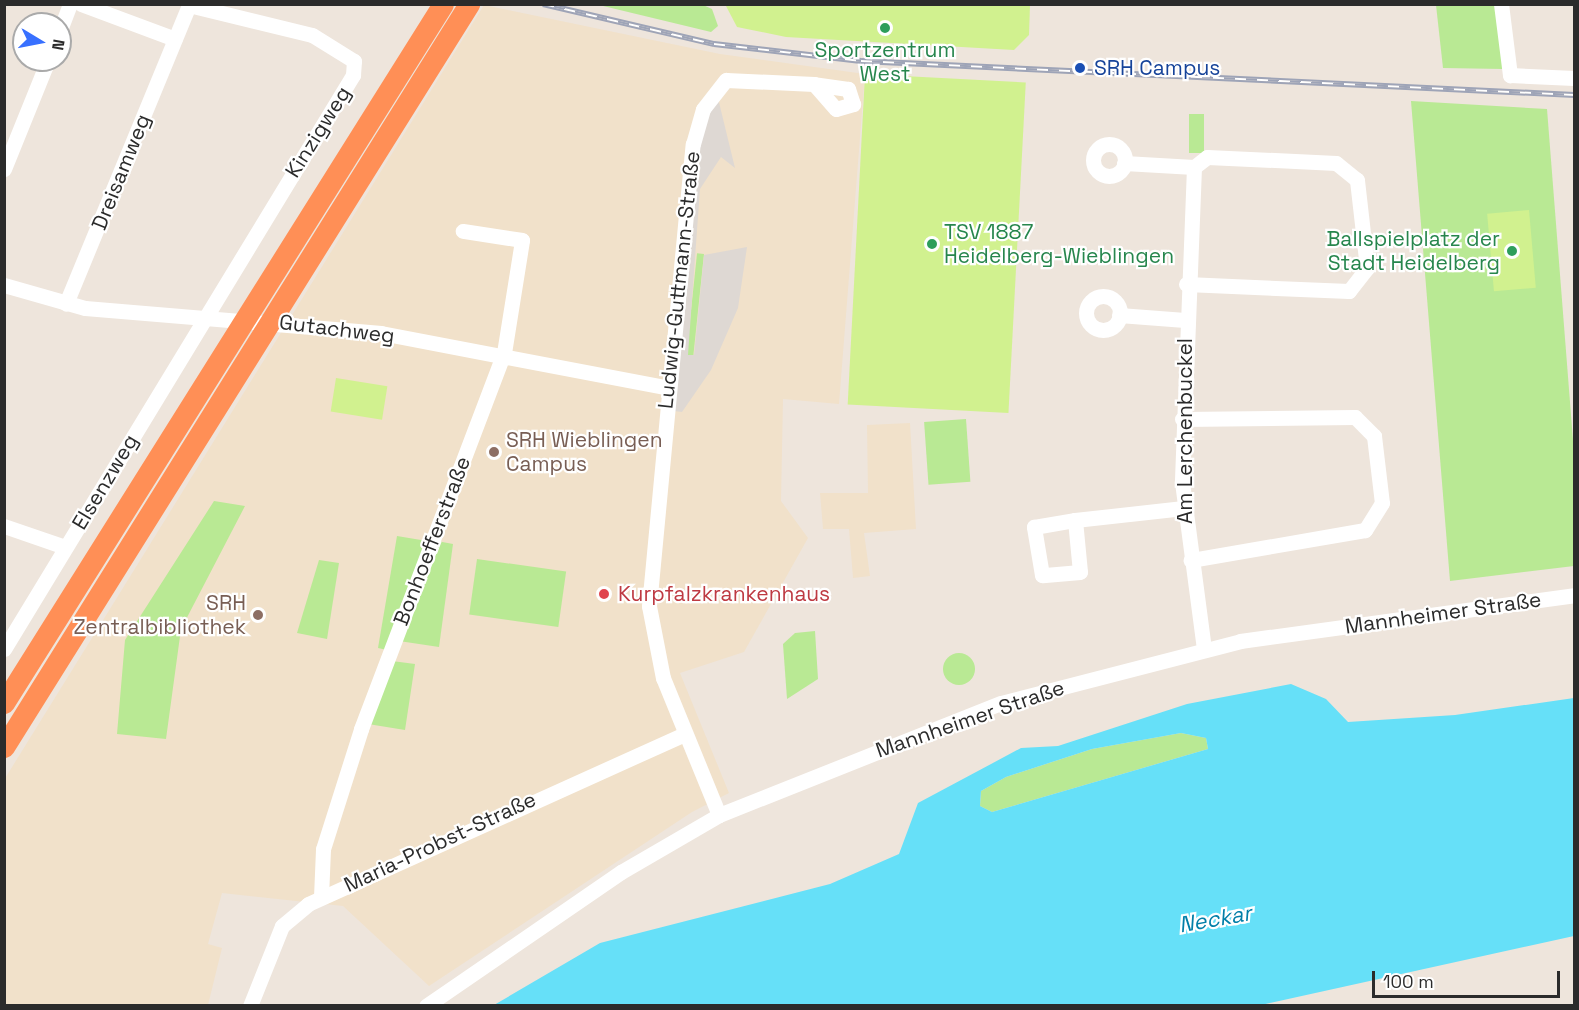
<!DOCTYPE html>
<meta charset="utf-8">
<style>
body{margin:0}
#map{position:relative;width:1579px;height:1010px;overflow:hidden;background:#eee5dc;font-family:"Space Grotesk",sans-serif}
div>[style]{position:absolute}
.education>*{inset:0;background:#f1e1ca}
.green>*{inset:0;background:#b9e994;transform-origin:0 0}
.round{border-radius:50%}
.pitch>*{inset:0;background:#d1f18f;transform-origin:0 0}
.plaza>*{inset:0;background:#ded8d3}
.water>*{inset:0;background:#66e0f8}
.minor>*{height:15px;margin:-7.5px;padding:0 7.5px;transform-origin:7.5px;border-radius:7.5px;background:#fff}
.minor>.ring{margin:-7.5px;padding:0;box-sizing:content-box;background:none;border:15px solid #fff;border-radius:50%}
.highway>*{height:21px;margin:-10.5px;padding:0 10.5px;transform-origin:10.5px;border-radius:10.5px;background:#ff8f56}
.rail>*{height:6px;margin-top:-3px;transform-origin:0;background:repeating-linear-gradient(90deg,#fff 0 11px,#9ea4b7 0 22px);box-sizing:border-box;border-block:2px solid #9ea4b7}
.dots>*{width:16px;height:16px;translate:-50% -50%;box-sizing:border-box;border:3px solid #fff;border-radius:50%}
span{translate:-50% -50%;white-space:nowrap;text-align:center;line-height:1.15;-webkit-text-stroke:4.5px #fff;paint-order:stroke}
.leisure-label{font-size:21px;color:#27864d}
.left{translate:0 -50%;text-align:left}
.right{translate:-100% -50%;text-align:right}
.transit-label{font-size:21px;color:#164399}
.street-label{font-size:21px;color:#2b2b2b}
.education-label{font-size:21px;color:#785e54}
.health-label{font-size:21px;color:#be3a42}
.water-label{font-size:22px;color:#027fa8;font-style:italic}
.frame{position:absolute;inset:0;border:6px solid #2b2b2b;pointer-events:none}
.north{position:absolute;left:12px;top:12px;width:60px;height:60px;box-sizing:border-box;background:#fff;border:2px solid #aaa;border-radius:50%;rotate:100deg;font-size:16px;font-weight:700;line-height:24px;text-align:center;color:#2b2b2b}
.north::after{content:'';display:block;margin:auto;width:21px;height:27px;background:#3870ff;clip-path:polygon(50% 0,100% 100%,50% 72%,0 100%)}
.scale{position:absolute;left:1372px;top:971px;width:188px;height:27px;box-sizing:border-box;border:3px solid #2b2b2b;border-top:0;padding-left:8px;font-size:18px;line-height:21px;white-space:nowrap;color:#2b2b2b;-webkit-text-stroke:4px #fff;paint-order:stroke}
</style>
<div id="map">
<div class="education">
<div style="clip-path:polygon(484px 5px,720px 54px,865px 74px,839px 404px,783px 399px,781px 501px,808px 538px,744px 652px,680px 673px,729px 793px,692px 812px,429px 986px,343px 906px,222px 893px,208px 944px,222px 948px,208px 1005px,5px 1006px,4px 780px)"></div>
<div style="clip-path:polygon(910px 423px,916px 529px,864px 533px,870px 576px,853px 578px,849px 529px,823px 529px,820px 493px,868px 493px,867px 425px)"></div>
</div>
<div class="green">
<div style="clip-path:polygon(599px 5px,703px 5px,712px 9px,718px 26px,711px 32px)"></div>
<div style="clip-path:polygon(1436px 5px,1496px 5px,1503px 69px,1443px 68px)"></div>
<div style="clip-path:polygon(1411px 101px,1547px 109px,1574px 453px,1574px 566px,1450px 581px)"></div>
<div style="left:1189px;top:114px;width:15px;height:39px"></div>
<div style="left:704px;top:254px;width:102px;height:7px;rotate:96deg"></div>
<div style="left:966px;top:419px;width:63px;height:42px;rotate:86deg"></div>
<div style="clip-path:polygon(214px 501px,245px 506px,181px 629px,166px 739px,117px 734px,125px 640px)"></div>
<div style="clip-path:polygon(397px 536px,427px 541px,387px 650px,378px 648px)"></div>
<div style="clip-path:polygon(437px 541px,453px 544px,439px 647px,399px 641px)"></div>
<div style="left:477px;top:559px;width:90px;height:56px;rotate:8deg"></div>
<div style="clip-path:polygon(319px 560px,339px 563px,327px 639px,297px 633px)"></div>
<div style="clip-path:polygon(815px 631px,818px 679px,787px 699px,783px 644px,795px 633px)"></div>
<div class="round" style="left:943px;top:653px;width:32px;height:32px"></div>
<div style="clip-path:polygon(392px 661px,415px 664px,405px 730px,368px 724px)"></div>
<div style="clip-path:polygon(1181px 733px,1206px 738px,1208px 749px,992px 812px,980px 806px,981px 791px,1006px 777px,1092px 749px)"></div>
</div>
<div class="pitch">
<div style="clip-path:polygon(1030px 5px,1029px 35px,1014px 50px,786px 37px,737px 27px,726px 6px)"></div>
<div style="left:865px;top:74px;width:161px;height:331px;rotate:3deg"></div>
<div style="left:1529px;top:210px;width:78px;height:42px;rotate:85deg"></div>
<div style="left:336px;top:378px;width:52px;height:34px;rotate:9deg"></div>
</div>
<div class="plaza">
<div style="clip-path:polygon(716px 90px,735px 168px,721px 157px,700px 189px,688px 355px,694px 355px,704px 255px,747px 247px,738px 308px,711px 370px,682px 412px,674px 411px,697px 151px)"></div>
</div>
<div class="water">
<div style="clip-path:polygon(evenodd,1291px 684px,1326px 699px,1348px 722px,1455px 715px,1574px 698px,1574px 936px,1261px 1005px,494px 1005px,600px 943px,830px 884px,899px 854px,918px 803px,1021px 748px,1058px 746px,1187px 704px,1291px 684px,1181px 733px,1206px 738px,1208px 749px,992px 812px,980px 806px,981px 791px,1006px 777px,1092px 749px,1181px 733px)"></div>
</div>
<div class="minor">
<div style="left:81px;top:4px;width:100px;rotate:20.4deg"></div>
<div style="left:1501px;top:4px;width:72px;rotate:82.8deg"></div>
<div style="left:1510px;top:75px;width:64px;rotate:2.7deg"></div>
<div style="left:60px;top:30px;width:28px;rotate:-69deg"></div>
<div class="ring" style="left:1093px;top:144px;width:17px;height:17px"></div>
<div style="left:1124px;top:163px;width:70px;rotate:3.3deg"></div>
<div style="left:1194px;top:167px;width:315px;rotate:92.2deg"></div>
<div style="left:1182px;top:482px;width:168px;rotate:82.5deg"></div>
<div style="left:4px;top:169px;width:118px;rotate:-68deg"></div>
<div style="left:1186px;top:284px;width:163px;rotate:2.5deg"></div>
<div style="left:1349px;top:291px;width:29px;rotate:-52deg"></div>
<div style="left:1367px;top:268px;width:89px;rotate:-96.5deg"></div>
<div style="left:1357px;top:180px;width:27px;rotate:-141deg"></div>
<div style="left:1336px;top:163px;width:129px;rotate:-177.3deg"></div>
<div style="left:1207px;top:157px;width:16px;rotate:142deg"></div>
<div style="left:4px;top:285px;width:84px;rotate:15.9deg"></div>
<div style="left:85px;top:308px;width:297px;rotate:4.8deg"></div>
<div style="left:381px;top:333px;width:292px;rotate:10.8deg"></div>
<div class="ring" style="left:1086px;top:296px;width:19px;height:19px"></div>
<div style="left:1119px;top:315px;width:66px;rotate:4.3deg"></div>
<div style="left:1182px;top:419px;width:173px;rotate:-0.7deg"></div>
<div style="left:1355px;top:417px;width:27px;rotate:45deg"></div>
<div style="left:1374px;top:436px;width:67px;rotate:83.2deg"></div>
<div style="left:1382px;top:503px;width:32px;rotate:122deg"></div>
<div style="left:1365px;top:530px;width:177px;rotate:170.2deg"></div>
<div style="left:1075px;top:520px;width:52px;rotate:84.5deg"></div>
<div style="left:1080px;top:572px;width:38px;rotate:175deg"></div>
<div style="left:1042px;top:575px;width:49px;rotate:-99.5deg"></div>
<div style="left:1034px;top:527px;width:42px;rotate:-9.7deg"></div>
<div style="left:1075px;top:520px;width:109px;rotate:-6.3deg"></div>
<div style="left:4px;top:526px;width:65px;rotate:19deg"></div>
<div style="left:4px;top:649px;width:672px;rotate:-58.7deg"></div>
<div style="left:353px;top:75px;width:14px;rotate:-86deg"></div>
<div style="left:354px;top:61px;width:49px;rotate:-148.2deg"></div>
<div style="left:312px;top:35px;width:127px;rotate:-166.3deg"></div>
<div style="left:189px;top:5px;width:323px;rotate:112.4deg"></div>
<div style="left:719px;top:815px;width:148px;rotate:-112.2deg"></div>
<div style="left:663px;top:678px;width:73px;rotate:-101deg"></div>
<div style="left:649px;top:606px;width:464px;rotate:-84.6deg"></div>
<div style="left:693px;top:144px;width:36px;rotate:-74deg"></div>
<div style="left:703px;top:109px;width:37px;rotate:-52deg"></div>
<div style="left:726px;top:80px;width:88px;rotate:2.6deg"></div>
<div style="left:814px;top:84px;width:33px;rotate:49deg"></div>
<div style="left:836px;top:109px;width:18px;rotate:-16deg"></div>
<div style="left:853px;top:104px;width:16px;rotate:-108deg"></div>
<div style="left:848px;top:89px;width:34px;rotate:-172deg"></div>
<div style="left:321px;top:897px;width:48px;rotate:-87.6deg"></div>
<div style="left:323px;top:849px;width:126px;rotate:-72.4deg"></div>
<div style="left:361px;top:729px;width:402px;rotate:-69.2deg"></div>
<div style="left:504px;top:353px;width:114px;rotate:-80.9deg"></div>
<div style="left:522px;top:240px;width:60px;rotate:-171.3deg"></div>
<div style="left:250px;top:1006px;width:86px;rotate:-68.2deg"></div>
<div style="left:282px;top:926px;width:34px;rotate:-40deg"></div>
<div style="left:308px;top:904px;width:413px;rotate:-24.3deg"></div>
<div style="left:426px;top:1006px;width:237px;rotate:-34.5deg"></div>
<div style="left:621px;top:872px;width:113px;rotate:-30.2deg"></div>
<div style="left:719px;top:815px;width:303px;rotate:-21.7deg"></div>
<div style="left:1001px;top:703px;width:247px;rotate:-14.5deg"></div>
<div style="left:1240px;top:641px;width:337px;rotate:-7.8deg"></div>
</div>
<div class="highway">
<div style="left:4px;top:703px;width:825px;rotate:-57.87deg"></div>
<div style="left:4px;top:747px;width:877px;rotate:-57.96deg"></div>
</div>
<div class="rail">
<div style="left:543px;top:4px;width:176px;rotate:13.2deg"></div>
<div style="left:714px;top:44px;width:148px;rotate:6.6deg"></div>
<div style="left:861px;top:61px;width:714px;rotate:2.73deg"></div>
</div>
<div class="dots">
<div style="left:885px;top:28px;background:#2e9e5b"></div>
<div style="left:1080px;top:68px;background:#1a4fb4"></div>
<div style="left:932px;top:244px;background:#2e9e5b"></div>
<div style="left:1512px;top:251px;background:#2e9e5b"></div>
<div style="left:494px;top:452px;background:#8d6e63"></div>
<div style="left:604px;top:594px;background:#e0444e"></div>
<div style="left:258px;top:615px;background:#8d6e63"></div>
</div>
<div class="leisure-label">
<span style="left:885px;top:62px">Sportzentrum<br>West</span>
<span class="left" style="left:944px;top:244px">TSV 1887<br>Heidelberg-Wieblingen</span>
<span class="right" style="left:1500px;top:251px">Ballspielplatz der<br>Stadt Heidelberg</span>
</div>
<div class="transit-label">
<span class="left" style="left:1094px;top:68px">SRH Campus</span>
</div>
<div class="street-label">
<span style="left:318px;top:132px;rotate:-58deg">Kinzigweg</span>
<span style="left:121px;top:172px;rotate:-68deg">Dreisamweg</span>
<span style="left:679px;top:280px;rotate:-84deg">Ludwig-Guttmann-Straße</span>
<span style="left:337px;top:329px;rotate:7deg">Gutachweg</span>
<span style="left:1185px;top:431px;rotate:-90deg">Am Lerchenbuckel</span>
<span style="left:105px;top:482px;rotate:-59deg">Elsenzweg</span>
<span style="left:432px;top:541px;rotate:-69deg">Bonhoefferstraße</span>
<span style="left:1443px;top:613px;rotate:-8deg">Mannheimer Straße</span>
<span style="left:970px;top:719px;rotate:-19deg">Mannheimer Straße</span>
<span style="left:440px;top:842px;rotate:-25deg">Maria-Probst-Straße</span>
</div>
<div class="education-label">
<span class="left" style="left:506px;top:452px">SRH Wieblingen<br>Campus</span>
<span class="right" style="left:246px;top:615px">SRH<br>Zentralbibliothek</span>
</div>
<div class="health-label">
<span class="left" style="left:618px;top:594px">Kurpfalzkrankenhaus</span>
</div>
<div class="water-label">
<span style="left:1215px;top:919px;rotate:-10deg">Neckar</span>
</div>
<div class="frame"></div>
<div class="north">N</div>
<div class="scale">100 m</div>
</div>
